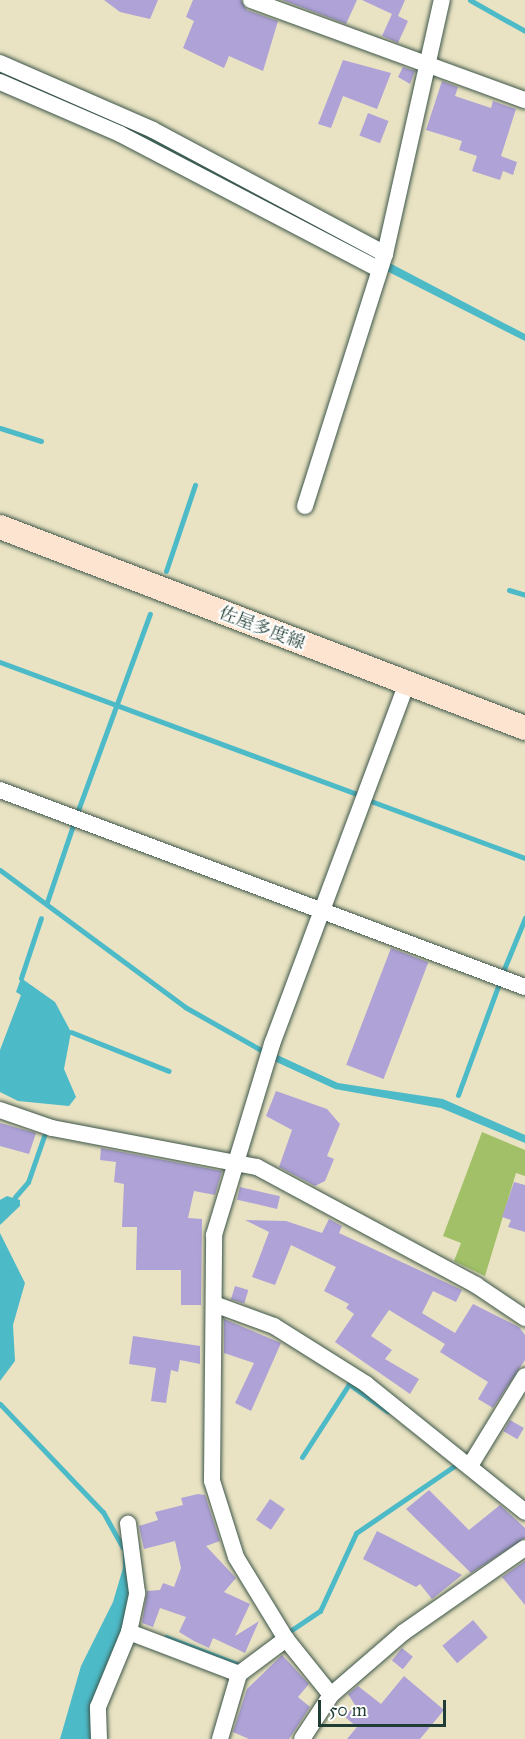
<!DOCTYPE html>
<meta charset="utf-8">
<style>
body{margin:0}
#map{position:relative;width:525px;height:1739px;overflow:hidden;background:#e9e3c3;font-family:"IM FELL Great Primer","Noto Serif JP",serif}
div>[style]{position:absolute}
.green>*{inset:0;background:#a1c068}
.water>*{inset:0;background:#4dbac8}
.stream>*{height:5px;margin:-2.5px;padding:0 2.5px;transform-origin:2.5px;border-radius:2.5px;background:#4dbac8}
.building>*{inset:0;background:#afa2d7;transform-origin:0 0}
.roads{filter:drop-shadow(0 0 2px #3d5649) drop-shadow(0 0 2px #3d5649)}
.minor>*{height:16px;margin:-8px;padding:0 8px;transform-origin:8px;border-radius:8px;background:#fff}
.secondary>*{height:24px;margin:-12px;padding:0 12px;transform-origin:12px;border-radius:12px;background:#fde4d0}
span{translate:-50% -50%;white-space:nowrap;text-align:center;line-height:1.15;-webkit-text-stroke:4.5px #fff;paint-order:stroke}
.street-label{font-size:18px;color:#1f3d34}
.scale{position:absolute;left:318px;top:1700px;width:128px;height:27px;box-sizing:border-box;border:3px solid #1f3d34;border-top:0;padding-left:8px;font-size:18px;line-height:21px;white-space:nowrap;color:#1f3d34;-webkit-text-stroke:4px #fff;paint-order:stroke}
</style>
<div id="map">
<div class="green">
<div style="clip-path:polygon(482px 1132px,525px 1150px,525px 1176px,516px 1173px,485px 1276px,454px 1261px,461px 1243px,443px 1236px)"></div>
</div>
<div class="water">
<div style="clip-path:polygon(0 69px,121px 122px,525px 334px,525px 341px,0 75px)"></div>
<div style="clip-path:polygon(21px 978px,55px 1002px,71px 1032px,64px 1069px,76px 1097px,69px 1106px,18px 1101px,0 1092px,0 1050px,21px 995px,16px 992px)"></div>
<div style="clip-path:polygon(273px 1053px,338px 1083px,443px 1099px,525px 1135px,525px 1143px,441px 1108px,335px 1089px,272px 1060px)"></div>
<div style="clip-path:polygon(7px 1196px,20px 1200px,20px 1206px,0 1225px,0 1200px)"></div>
<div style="clip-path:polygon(0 1233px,25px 1283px,13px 1325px,15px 1361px,0 1381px)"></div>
<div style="clip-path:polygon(123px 1543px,133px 1588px,95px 1732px,91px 1739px,60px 1739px,81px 1666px,113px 1602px,123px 1568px)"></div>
</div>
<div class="stream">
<div style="left:470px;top:0;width:63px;rotate:29.4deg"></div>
<div style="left:0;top:428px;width:43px;rotate:17.6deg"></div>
<div style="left:166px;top:571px;width:91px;rotate:-71.4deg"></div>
<div style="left:509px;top:590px;width:17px;rotate:17deg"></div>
<div style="left:0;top:662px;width:383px;rotate:20.3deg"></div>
<div style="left:368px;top:800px;width:167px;rotate:20.3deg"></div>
<div style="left:77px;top:813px;width:212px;rotate:-69.9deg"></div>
<div style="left:0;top:870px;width:230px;rotate:36.5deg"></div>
<div style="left:185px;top:1007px;width:95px;rotate:29.5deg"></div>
<div style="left:47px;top:902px;width:81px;rotate:-71.3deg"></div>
<div style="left:502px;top:974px;width:61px;rotate:-67.7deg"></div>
<div style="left:21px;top:978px;width:63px;rotate:-71.6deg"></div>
<div style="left:71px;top:1032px;width:105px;rotate:21.7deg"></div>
<div style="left:458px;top:1095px;width:121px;rotate:-69.8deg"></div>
<div style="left:15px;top:1197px;width:20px;rotate:-49deg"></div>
<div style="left:28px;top:1182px;width:49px;rotate:-70.8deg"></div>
<div style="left:0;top:1404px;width:149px;rotate:46.4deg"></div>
<div style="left:103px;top:1512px;width:41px;rotate:60.9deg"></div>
<div style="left:302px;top:1457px;width:87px;rotate:-57.2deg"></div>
<div style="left:349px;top:1384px;width:47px;rotate:35.4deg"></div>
<div style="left:290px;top:1631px;width:36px;rotate:-34deg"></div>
<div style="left:320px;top:1611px;width:86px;rotate:-65.2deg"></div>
<div style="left:356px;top:1533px;width:122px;rotate:-34.3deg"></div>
<div style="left:166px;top:1637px;width:76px;rotate:20.8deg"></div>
</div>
<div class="building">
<div style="clip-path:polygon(104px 0,158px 0,150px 19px,120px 12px)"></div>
<div style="clip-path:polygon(193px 0,241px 0,247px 10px,278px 21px,263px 71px,229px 56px,224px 68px,183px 48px,194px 21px,186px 17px)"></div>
<div style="clip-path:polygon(282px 0,357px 0,346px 24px)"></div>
<div style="clip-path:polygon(362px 0,405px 0,398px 16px,408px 21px,398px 43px,382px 36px,392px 14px)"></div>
<div style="clip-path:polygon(343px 60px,391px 73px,377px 109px,343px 96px,331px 128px,318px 124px)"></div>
<div style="clip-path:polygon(403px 67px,415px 71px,410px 84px,398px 77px)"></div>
<div style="clip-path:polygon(442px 81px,458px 87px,455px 96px,491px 108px,493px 101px,516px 109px,501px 156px,517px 162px,513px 175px,503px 171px,500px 180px,472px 171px,477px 156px,459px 150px,462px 141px,426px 130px)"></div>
<div style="left:368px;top:113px;width:22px;height:24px;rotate:21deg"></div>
<div style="left:391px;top:948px;width:40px;height:125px;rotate:21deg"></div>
<div style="clip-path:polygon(276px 1091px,327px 1109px,340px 1124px,327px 1156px,334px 1159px,325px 1181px,315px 1186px,279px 1167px,292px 1130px,266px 1116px)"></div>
<div style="clip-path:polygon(0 1123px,36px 1133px,29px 1154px,0 1146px)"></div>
<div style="clip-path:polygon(101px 1148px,222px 1171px,215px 1195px,194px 1191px,188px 1218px,202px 1219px,201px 1305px,181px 1305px,181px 1270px,136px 1270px,137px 1227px,122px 1227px,124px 1184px,114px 1182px,116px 1162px,100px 1160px)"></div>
<div style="clip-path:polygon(514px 1182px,525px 1185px,525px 1232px,508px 1227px,511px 1220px,502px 1217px)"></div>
<div style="left:240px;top:1187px;width:41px;height:13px;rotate:13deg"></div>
<div style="clip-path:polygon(329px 1219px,342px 1226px,339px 1233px,462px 1290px,456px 1302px,433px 1291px,422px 1313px,455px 1333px,473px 1304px,519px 1327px,525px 1335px,525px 1360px,493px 1408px,478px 1399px,488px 1382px,440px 1352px,445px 1344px,389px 1310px,371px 1336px,392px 1350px,385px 1359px,419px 1379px,410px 1394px,335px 1342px,354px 1314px,346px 1308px,349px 1304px,324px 1291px,336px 1267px,291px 1245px,275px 1285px,252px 1277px,269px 1232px,245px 1220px,286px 1221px,322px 1233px)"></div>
<div style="left:235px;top:1286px;width:14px;height:14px;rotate:17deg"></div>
<div style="clip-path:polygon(224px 1319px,281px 1343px,251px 1411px,235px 1403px,254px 1363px,224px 1353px)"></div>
<div style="clip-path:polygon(133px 1336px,200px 1346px,200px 1364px,180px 1360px,178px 1372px,171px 1370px,166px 1403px,151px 1401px,156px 1368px,129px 1364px)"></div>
<div style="left:510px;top:1420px;width:16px;height:13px;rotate:30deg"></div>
<div style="clip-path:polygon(429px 1490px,469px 1530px,500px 1505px,525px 1528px,525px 1538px,471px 1573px,406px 1509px)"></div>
<div style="clip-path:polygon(198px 1494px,205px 1495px,220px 1541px,206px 1546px,236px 1578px,224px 1592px,250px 1604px,235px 1636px,259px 1621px,245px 1653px,213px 1638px,209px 1648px,194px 1641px,179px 1632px,186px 1617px,160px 1608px,153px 1627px,142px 1623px,147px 1591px,160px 1590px,163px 1583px,174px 1587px,181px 1568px,175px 1541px,144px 1549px,139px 1526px,158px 1520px,155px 1512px,183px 1505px,181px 1498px)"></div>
<div style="left:270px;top:1499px;width:18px;height:25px;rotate:34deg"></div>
<div style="clip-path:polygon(377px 1531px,391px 1538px,462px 1575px,432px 1599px,420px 1584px,416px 1587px,363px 1559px)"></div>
<div style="clip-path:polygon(525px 1561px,525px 1605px,502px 1577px)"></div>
<div style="left:473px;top:1620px;width:23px;height:40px;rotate:50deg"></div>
<div style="left:402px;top:1648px;width:14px;height:16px;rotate:39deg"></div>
<div style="clip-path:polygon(282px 1655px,309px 1684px,298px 1697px,310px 1707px,289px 1739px,249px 1739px,233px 1732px,247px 1689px)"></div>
<div style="clip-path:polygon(404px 1676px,444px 1710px,420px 1739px,347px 1739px,357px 1727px,345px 1717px,355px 1705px,348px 1694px,358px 1686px,381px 1704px)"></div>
</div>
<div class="roads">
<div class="minor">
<div style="left:251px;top:0;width:292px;rotate:20.1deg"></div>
<div style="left:0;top:63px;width:167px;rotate:23.6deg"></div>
<div style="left:153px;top:130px;width:263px;rotate:28.1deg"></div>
<div style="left:0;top:82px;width:131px;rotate:23.4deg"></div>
<div style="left:120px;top:134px;width:293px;rotate:27.6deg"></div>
<div style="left:305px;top:506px;width:264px;rotate:-72.4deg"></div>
<div style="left:385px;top:254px;width:260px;rotate:-77.4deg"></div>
<div style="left:0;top:790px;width:561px;rotate:20.57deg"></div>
<div style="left:0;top:1110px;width:55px;rotate:19.1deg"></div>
<div style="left:52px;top:1128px;width:209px;rotate:10.8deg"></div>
<div style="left:257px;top:1167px;width:249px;rotate:28.3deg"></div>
<div style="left:476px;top:1285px;width:59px;rotate:34deg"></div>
<div style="left:214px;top:1304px;width:64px;rotate:20.1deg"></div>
<div style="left:274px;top:1326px;width:109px;rotate:32.2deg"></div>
<div style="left:366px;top:1384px;width:204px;rotate:38.8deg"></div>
<div style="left:471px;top:1464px;width:103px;rotate:-58.5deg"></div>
<div style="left:129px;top:1632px;width:118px;rotate:20.9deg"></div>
<div style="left:239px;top:1674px;width:68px;rotate:106.3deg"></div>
<div style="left:239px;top:1674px;width:59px;rotate:-36.7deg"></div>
<div style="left:331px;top:1695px;width:72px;rotate:-128.8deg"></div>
<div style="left:286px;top:1639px;width:96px;rotate:-121.4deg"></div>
<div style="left:236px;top:1557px;width:80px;rotate:-107.5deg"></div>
<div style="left:212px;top:1481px;width:246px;rotate:-89.5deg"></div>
<div style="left:214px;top:1235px;width:200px;rotate:-73.1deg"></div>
<div style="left:272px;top:1044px;width:385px;rotate:-69.5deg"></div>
<div style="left:99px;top:1739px;width:32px;rotate:-92deg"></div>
<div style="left:98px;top:1707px;width:81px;rotate:-67.5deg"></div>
<div style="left:129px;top:1632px;width:40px;rotate:-78deg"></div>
<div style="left:137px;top:1593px;width:70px;rotate:-97.4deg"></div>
<div style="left:302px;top:1739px;width:53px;rotate:-56.6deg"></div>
<div style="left:331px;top:1695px;width:96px;rotate:-40.8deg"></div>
<div style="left:404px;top:1632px;width:147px;rotate:-34.8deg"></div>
</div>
<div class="secondary">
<div style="left:0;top:527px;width:562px;rotate:20.95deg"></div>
</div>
</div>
<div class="street-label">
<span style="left:262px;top:628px;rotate:21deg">佐屋多度線</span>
</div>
<div class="scale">50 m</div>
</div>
